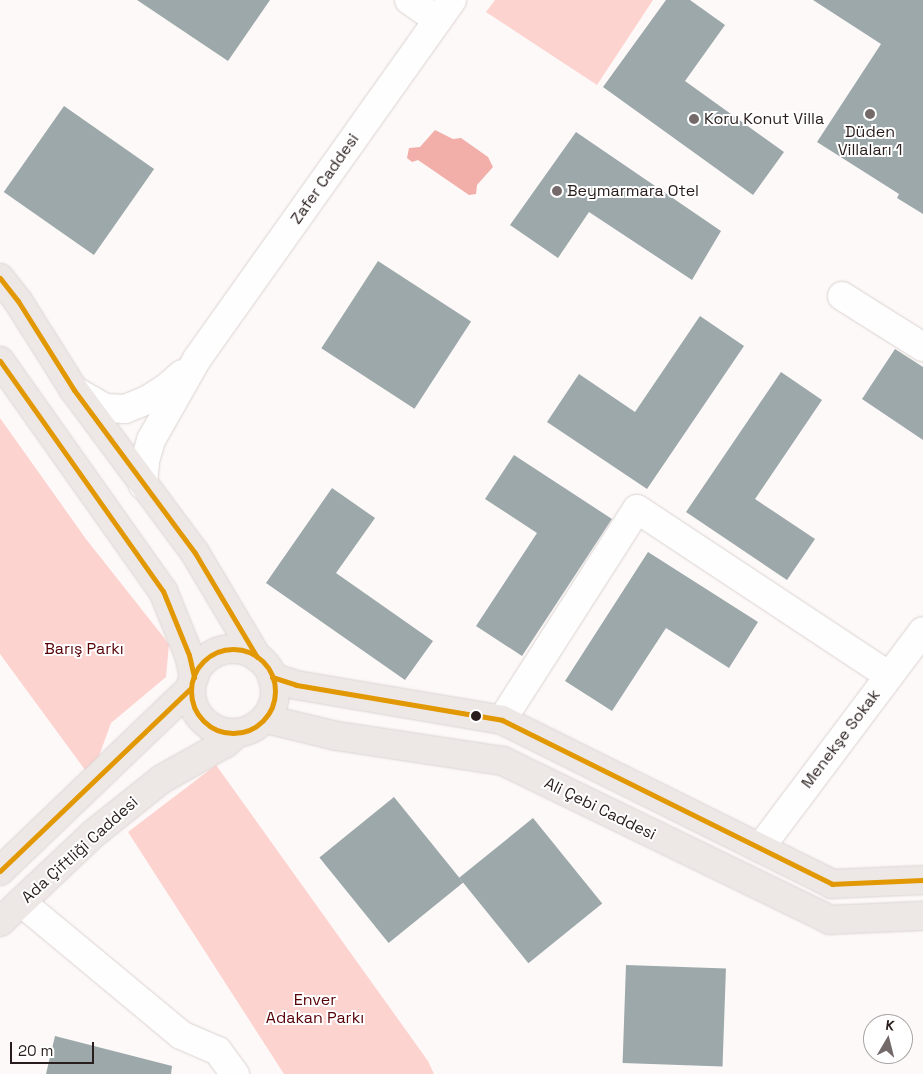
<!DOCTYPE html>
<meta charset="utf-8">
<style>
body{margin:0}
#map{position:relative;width:923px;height:1074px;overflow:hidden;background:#fdf9f8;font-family:"Space Grotesk",sans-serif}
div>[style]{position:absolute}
.green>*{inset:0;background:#fdd3cf}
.water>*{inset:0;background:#f2aea8}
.building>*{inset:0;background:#9ca8aa;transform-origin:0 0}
.roads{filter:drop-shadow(0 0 1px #dad3d1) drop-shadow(0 0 1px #dad3d1)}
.minor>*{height:28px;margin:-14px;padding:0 14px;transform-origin:14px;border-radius:14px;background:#fffefe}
.major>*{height:28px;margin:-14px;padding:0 14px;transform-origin:14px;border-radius:14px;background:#ede7e6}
.major>.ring{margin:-14px;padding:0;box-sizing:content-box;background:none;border:28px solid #ede7e6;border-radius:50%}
.bus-1>*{height:5px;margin:-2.5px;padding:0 2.5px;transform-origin:2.5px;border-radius:2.5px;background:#e29803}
.bus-1>.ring{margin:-2.5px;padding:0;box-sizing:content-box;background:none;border:5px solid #e29803;border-radius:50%}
.dots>*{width:14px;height:14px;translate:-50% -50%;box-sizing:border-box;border:2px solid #fff;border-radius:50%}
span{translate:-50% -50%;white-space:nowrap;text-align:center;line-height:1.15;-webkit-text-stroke:4px #fff;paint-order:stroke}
.poi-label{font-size:16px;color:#281d1c}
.left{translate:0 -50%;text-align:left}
.street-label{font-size:16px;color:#281d1c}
.park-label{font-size:16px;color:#570006}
.north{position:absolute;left:863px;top:1014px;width:50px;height:50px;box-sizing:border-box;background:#fff;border:1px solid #a9a5a4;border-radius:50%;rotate:8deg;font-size:14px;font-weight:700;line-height:20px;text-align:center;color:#281d1c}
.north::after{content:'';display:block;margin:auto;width:18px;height:22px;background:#736a69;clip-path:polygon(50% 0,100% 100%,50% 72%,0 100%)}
.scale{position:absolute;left:10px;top:1042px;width:84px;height:22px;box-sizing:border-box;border:2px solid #281d1c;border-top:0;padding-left:6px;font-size:15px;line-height:18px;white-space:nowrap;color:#281d1c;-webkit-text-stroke:4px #fff;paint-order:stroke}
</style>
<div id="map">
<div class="green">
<div style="clip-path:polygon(495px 0,653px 0,597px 85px,486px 12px)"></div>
<div style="clip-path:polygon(0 418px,86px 539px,169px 644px,166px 677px,111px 723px,91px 778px,0 654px)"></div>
<div style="clip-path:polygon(216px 765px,428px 1061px,434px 1074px,284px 1074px,128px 832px)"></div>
</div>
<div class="water">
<div style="clip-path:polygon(435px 130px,453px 139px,461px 138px,488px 157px,493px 167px,477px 185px,476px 194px,469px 195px,418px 160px,412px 162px,407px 158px,409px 148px,420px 147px)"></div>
</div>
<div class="building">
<div style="clip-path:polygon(137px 0,270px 0,228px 61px)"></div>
<div style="clip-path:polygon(666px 0,690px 0,725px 25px,685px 81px,784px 152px,753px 195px,603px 87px)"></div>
<div style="clip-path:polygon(813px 0,923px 0,923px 214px,897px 198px,899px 194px,817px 142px,881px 44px)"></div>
<div style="left:64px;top:106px;width:110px;height:105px;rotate:35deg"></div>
<div style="clip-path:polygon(576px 132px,721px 231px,692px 280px,589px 212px,558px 258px,510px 225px)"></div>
<div style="left:378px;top:261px;width:111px;height:104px;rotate:33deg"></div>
<div style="clip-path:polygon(700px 316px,744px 346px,647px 489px,547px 422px,579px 374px,635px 412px)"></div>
<div style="clip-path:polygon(895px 349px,923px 367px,923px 440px,862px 399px)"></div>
<div style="clip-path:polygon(781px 372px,822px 400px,755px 499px,815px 539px,787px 580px,686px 512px)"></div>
<div style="clip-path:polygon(514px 455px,612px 519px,522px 656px,476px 626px,537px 533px,485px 499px)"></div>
<div style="clip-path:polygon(332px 488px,375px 518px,336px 573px,433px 641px,405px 680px,266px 583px)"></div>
<div style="clip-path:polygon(648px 552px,758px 622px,729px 668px,666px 628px,612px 711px,565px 681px)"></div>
<div style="left:394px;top:797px;width:110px;height:96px;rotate:51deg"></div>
<div style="left:533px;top:818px;width:110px;height:95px;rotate:51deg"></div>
<div style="left:626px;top:965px;width:100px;height:98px;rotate:2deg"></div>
<div style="clip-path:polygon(55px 1036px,172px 1066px,171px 1074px,46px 1074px)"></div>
</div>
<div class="roads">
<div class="minor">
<div style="left:409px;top:0;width:35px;rotate:35deg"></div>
<div style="left:842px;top:296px;width:96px;rotate:32.2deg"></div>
<div style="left:74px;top:390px;width:36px;rotate:30deg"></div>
<div style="left:105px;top:408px;width:20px;rotate:3deg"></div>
<div style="left:125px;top:409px;width:24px;rotate:-22deg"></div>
<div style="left:147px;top:400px;width:22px;rotate:-32deg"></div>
<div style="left:166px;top:388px;width:21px;rotate:-41deg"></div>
<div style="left:143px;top:485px;width:24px;rotate:-85deg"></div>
<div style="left:145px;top:461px;width:22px;rotate:-74deg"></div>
<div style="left:151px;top:440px;width:93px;rotate:-60.4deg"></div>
<div style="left:197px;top:359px;width:440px;rotate:-54.6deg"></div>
<div style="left:502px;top:720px;width:250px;rotate:-57.4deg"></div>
<div style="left:637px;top:509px;width:302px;rotate:33.5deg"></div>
<div style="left:760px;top:848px;width:271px;rotate:-53.1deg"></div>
<div style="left:21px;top:902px;width:208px;rotate:39.7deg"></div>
<div style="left:181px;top:1035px;width:40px;rotate:23.4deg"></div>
<div style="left:218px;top:1051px;width:29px;rotate:54deg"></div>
</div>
<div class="major">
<div style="left:0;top:278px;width:29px;rotate:52deg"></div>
<div style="left:18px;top:301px;width:105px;rotate:57.8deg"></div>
<div style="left:74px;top:390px;width:203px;rotate:53.4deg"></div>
<div style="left:195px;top:553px;width:121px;rotate:59.2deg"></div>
<div style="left:0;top:361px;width:282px;rotate:54.7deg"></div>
<div style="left:163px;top:591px;width:69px;rotate:67.9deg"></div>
<div style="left:189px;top:655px;width:23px;rotate:77deg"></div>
<div class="ring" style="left:191px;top:649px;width:56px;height:56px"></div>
<div style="left:272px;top:677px;width:25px;rotate:18deg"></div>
<div style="left:296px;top:685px;width:209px;rotate:9.6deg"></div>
<div style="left:502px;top:720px;width:369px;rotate:26.4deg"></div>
<div style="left:832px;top:884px;width:91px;rotate:-2.5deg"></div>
<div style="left:266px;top:719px;width:73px;rotate:13.5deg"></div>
<div style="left:337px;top:736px;width:168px;rotate:8.6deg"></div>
<div style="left:503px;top:761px;width:364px;rotate:25.9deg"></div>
<div style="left:830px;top:920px;width:93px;rotate:-2.5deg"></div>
<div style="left:0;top:871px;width:263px;rotate:-43.8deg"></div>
<div style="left:0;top:922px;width:128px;rotate:-43.4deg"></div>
<div style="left:93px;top:834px;width:88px;rotate:-38.6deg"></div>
<div style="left:162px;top:779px;width:73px;rotate:-29.4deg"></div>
<div style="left:226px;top:743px;width:15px;rotate:-42deg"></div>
</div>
</div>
<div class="bus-1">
<div style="left:0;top:278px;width:29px;rotate:52deg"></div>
<div style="left:18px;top:301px;width:105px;rotate:57.8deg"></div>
<div style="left:74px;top:390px;width:203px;rotate:53.4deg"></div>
<div style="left:195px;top:553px;width:121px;rotate:59.2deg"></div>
<div style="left:0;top:361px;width:282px;rotate:54.7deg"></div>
<div style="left:163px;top:591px;width:69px;rotate:67.9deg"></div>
<div style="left:189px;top:655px;width:23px;rotate:77deg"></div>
<div class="ring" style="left:191px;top:649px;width:79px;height:79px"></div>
<div style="left:272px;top:677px;width:25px;rotate:18deg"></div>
<div style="left:296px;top:685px;width:209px;rotate:9.6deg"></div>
<div style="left:502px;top:720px;width:369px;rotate:26.4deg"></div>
<div style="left:832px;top:884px;width:91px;rotate:-2.5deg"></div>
<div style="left:0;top:871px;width:263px;rotate:-43.8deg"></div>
</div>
<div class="dots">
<div style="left:870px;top:114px;background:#736a69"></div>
<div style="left:694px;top:119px;background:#736a69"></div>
<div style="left:557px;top:191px;background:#736a69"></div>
<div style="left:476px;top:716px;background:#281d1c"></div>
</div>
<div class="poi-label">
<span class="left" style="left:704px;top:119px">Koru Konut Villa</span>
<span style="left:870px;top:141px">Düden<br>Villaları 1</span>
<span class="left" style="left:567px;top:191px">Beymarmara Otel</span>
</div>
<div class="street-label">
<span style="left:325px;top:179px;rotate:-55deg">Zafer Caddesi</span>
<span style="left:841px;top:739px;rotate:-53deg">Menekşe Sokak</span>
<span style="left:600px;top:809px;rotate:26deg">Ali Çebi Caddesi</span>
<span style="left:80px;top:850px;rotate:-42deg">Ada Çiftliği Caddesi</span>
</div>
<div class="park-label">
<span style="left:84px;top:649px">Barış Parkı</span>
<span style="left:315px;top:1009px">Enver<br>Adakan Parkı</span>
</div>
<div class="north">K</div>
<div class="scale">20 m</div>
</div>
